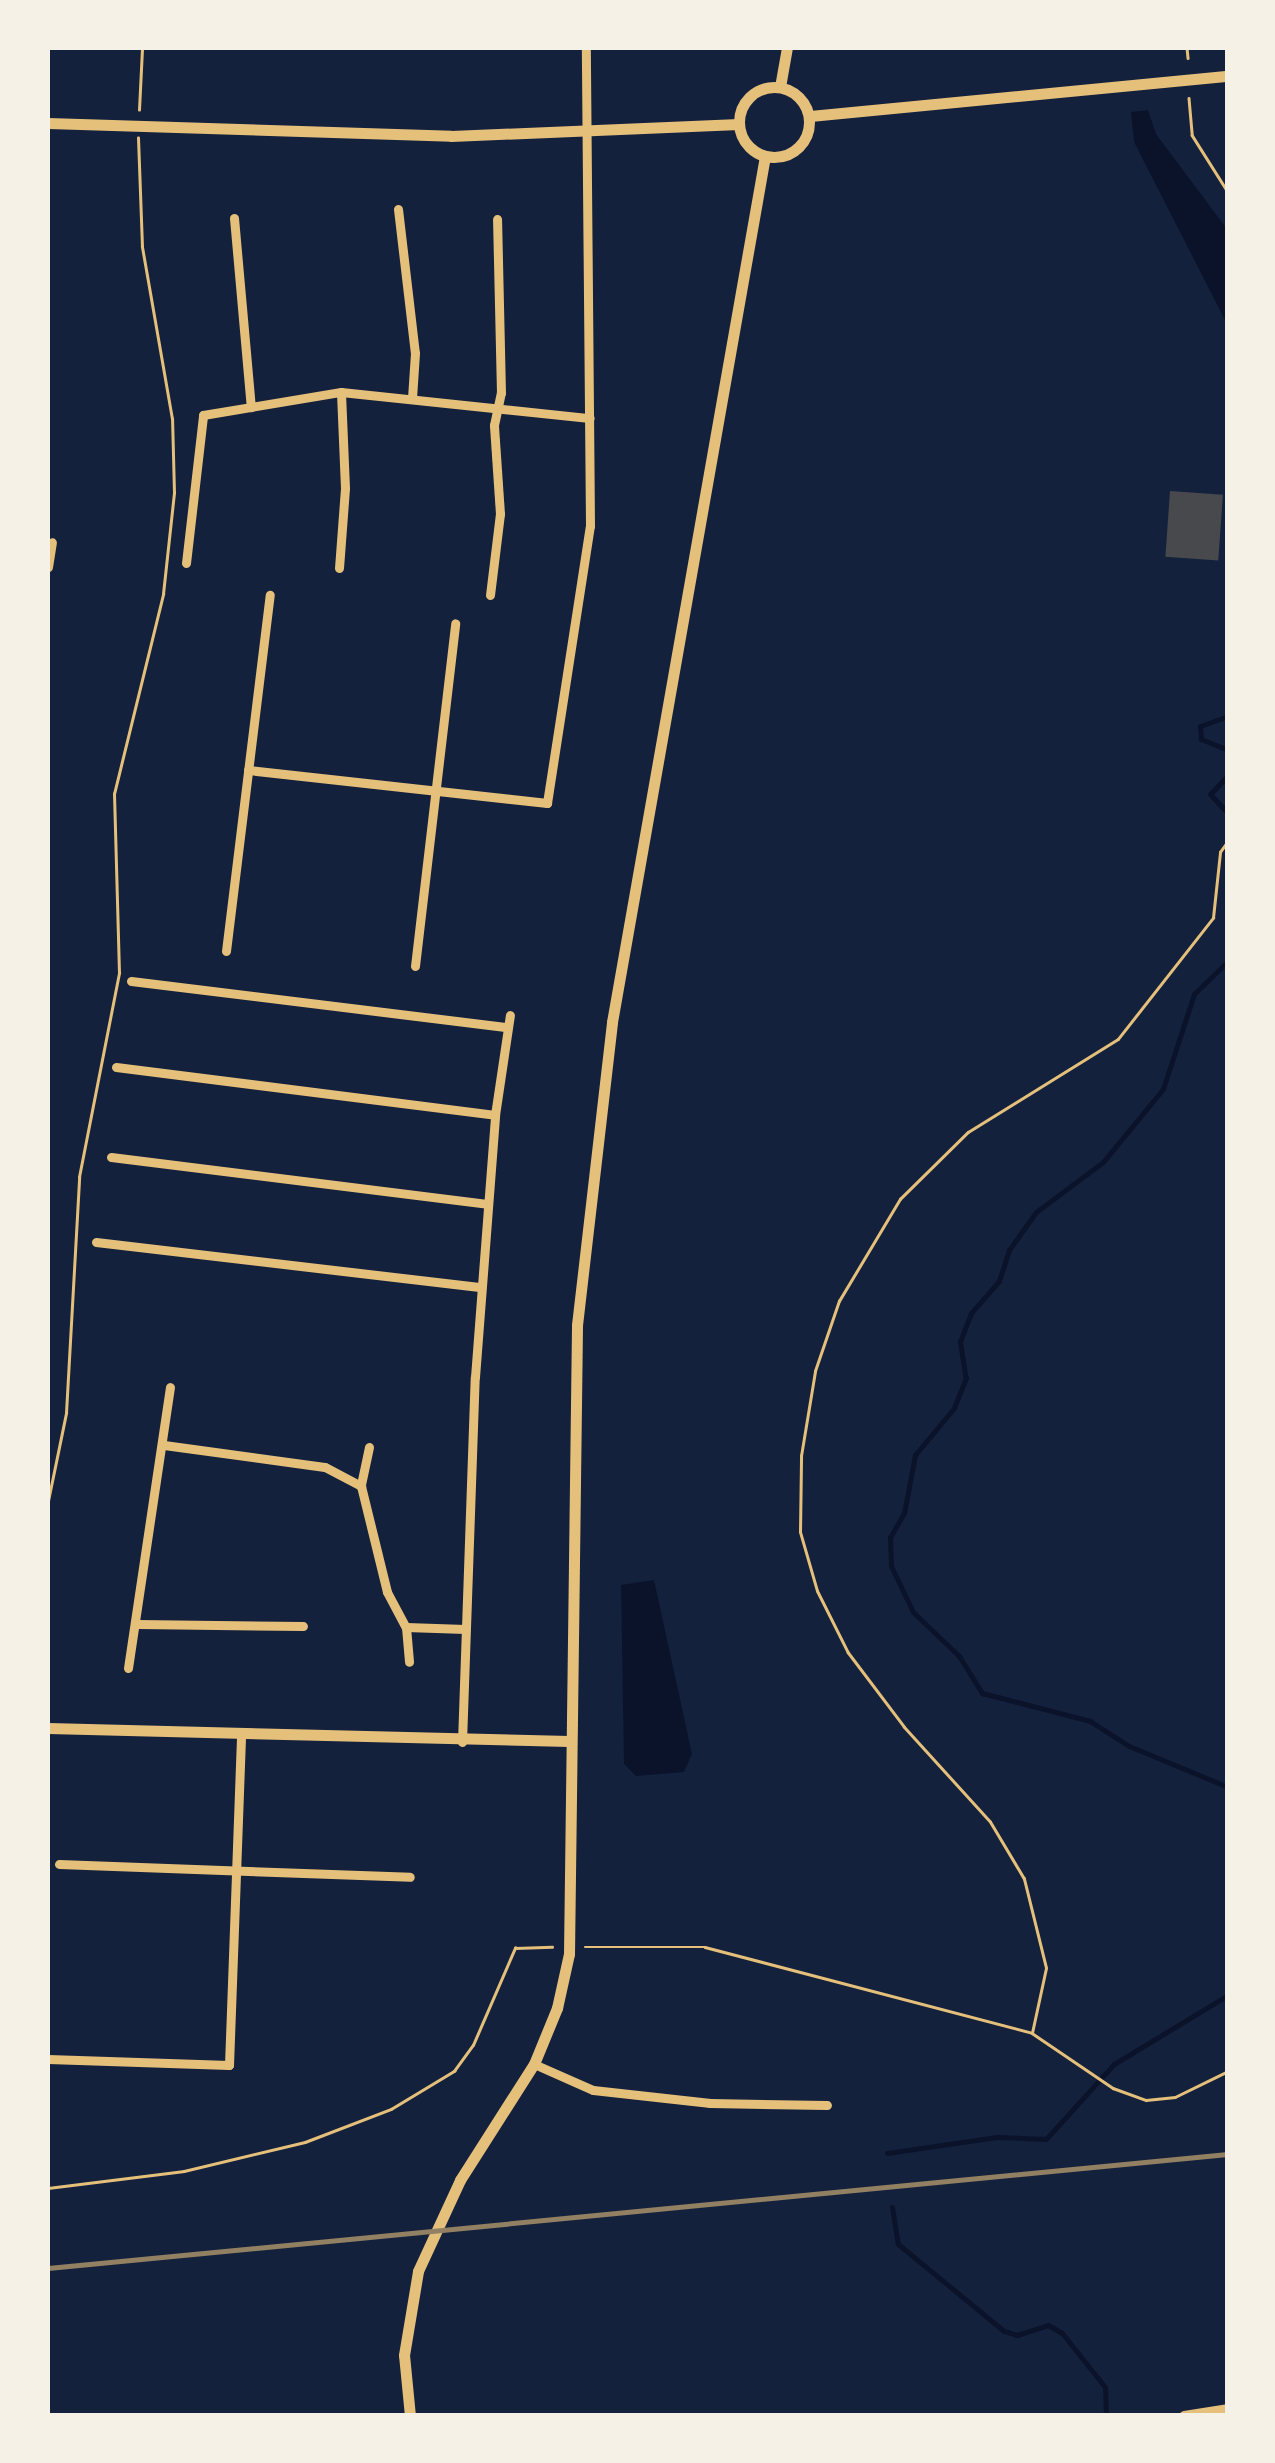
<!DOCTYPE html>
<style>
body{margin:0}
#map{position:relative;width:1275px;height:2463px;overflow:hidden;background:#14213d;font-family:"Playfair Display",serif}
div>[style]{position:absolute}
.water>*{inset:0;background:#0b132b}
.stream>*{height:5px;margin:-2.5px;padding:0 2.5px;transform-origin:2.5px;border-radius:2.5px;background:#0b132b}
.building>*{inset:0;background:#48494c;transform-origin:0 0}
.path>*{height:2.5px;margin:-1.25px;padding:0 1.25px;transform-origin:1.25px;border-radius:1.25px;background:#e5c07b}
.minor>*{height:9px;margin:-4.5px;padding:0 4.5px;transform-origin:4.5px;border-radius:4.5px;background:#e5c07b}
.tertiary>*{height:11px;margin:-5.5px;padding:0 5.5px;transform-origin:5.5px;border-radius:5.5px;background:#e5c07b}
.tertiary>.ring{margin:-5.5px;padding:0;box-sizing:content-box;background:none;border:11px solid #e5c07b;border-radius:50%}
.rail>*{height:5px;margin:-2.5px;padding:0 2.5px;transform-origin:2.5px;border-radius:2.5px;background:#918062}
span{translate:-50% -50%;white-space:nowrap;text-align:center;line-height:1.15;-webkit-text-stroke:10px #f6f1e7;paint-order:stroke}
.frame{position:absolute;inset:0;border:50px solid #f6f1e7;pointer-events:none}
</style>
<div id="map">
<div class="water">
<div style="clip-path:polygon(1148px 110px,1156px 134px,1227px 229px,1227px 324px,1134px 142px,1131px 112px)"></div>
<div style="clip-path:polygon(654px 1580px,692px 1754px,684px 1772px,636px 1776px,624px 1764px,621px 1585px)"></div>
</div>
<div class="stream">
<div style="left:1228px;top:716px;width:30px;rotate:160deg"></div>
<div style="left:1200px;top:726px;width:13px;rotate:86deg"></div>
<div style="left:1201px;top:739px;width:29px;rotate:22deg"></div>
<div style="left:1228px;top:775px;width:26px;rotate:133deg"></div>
<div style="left:1210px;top:794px;width:26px;rotate:47deg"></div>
<div style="left:1228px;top:961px;width:47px;rotate:135.9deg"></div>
<div style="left:1194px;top:994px;width:100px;rotate:108.1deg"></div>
<div style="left:1163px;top:1089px;width:94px;rotate:129.4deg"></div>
<div style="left:1103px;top:1162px;width:84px;rotate:143.3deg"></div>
<div style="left:1036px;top:1212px;width:47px;rotate:125.4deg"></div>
<div style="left:1009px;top:1250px;width:33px;rotate:108deg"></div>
<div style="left:999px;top:1281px;width:43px;rotate:131.2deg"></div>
<div style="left:971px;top:1313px;width:31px;rotate:111deg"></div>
<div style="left:960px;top:1342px;width:36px;rotate:81deg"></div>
<div style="left:966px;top:1378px;width:32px;rotate:112deg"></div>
<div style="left:954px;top:1408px;width:61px;rotate:129.7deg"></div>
<div style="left:915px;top:1455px;width:59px;rotate:100.7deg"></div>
<div style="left:904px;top:1513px;width:28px;rotate:120deg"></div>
<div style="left:890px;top:1537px;width:29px;rotate:88deg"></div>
<div style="left:891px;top:1566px;width:51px;rotate:64.4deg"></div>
<div style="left:913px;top:1612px;width:64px;rotate:43.7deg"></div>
<div style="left:959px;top:1656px;width:44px;rotate:58.1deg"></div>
<div style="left:982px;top:1693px;width:112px;rotate:14.5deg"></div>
<div style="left:1090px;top:1721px;width:46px;rotate:32.7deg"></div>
<div style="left:1129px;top:1746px;width:107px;rotate:22.5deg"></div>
<div style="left:887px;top:2153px;width:111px;rotate:-8.3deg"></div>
<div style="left:997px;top:2137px;width:49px;rotate:2.3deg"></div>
<div style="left:1046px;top:2139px;width:101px;rotate:-47.8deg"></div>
<div style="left:1114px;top:2064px;width:133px;rotate:-31.2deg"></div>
<div style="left:892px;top:2207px;width:37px;rotate:81deg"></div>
<div style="left:898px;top:2244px;width:137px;rotate:39.4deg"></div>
<div style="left:1004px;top:2331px;width:14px;rotate:17deg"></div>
<div style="left:1017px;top:2335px;width:33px;rotate:-18deg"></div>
<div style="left:1048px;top:2325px;width:16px;rotate:30deg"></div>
<div style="left:1062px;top:2333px;width:69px;rotate:51.5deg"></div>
<div style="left:1105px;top:2387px;width:29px;rotate:88deg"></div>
</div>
<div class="building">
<div style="left:1170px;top:491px;width:53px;height:66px;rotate:4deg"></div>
</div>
<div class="path">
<div style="left:1187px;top:48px;width:10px;rotate:84deg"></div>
<div style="left:1189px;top:98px;width:37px;rotate:85deg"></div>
<div style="left:1192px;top:135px;width:67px;rotate:57.7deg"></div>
<div style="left:139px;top:110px;width:62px;rotate:-87.2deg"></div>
<div style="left:48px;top:1501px;width:90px;rotate:-78.4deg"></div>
<div style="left:66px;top:1413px;width:236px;rotate:-86.8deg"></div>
<div style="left:79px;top:1177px;width:208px;rotate:-78.9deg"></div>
<div style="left:119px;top:973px;width:179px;rotate:-91.6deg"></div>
<div style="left:114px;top:794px;width:206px;rotate:-76.2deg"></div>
<div style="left:163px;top:594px;width:102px;rotate:-83.8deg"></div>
<div style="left:174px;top:493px;width:74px;rotate:-91.5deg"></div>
<div style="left:172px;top:419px;width:175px;rotate:-99.9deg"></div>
<div style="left:142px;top:247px;width:109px;rotate:-92.1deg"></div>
<div style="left:585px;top:1947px;width:120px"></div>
<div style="left:705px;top:1947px;width:338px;rotate:14.7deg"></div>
<div style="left:1032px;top:2033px;width:98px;rotate:34.2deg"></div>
<div style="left:1113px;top:2088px;width:35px;rotate:20deg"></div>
<div style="left:1146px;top:2100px;width:29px;rotate:-6deg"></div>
<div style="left:1175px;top:2097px;width:59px;rotate:-26.1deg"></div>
<div style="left:1032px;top:2033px;width:66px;rotate:-77.8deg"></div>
<div style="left:1046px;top:1968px;width:92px;rotate:-103.9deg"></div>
<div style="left:1024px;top:1879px;width:66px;rotate:-120.8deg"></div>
<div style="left:990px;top:1822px;width:128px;rotate:-132.2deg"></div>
<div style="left:904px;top:1727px;width:93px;rotate:-127.1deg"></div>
<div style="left:848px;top:1653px;width:69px;rotate:-116.6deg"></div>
<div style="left:817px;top:1591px;width:61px;rotate:-106.1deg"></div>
<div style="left:800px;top:1532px;width:76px;rotate:-89.2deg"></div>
<div style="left:801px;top:1456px;width:86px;rotate:-80.6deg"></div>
<div style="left:815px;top:1371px;width:74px;rotate:-71.1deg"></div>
<div style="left:839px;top:1301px;width:119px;rotate:-59.1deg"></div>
<div style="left:900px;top:1199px;width:95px;rotate:-44.6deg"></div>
<div style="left:968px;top:1132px;width:176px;rotate:-31.8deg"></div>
<div style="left:1118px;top:1039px;width:154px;rotate:-51.9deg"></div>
<div style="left:1213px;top:918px;width:66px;rotate:-83.9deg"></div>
<div style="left:1220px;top:852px;width:14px;rotate:-54deg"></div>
<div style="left:48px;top:2188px;width:137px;rotate:-7.1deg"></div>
<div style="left:184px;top:2171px;width:124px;rotate:-13.5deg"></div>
<div style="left:305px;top:2142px;width:92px;rotate:-21deg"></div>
<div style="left:391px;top:2109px;width:74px;rotate:-31.1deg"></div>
<div style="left:454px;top:2071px;width:32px;rotate:-54deg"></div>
<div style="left:473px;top:2045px;width:106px;rotate:-66.6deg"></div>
<div style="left:515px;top:1948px;width:37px;rotate:-2deg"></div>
</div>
<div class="minor">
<div style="left:398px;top:209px;width:145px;rotate:83.3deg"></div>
<div style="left:415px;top:353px;width:45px;rotate:93.8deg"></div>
<div style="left:234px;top:218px;width:190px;rotate:84.9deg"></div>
<div style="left:186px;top:563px;width:149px;rotate:-83.4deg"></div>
<div style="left:203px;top:415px;width:140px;rotate:-9.5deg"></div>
<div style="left:341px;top:392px;width:250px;rotate:6deg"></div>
<div style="left:48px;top:567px;width:25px;rotate:-81deg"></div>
<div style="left:339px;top:568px;width:80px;rotate:-85.7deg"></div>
<div style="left:345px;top:488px;width:96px;rotate:-92.4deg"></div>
<div style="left:490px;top:595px;width:82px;rotate:-83deg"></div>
<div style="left:500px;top:514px;width:89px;rotate:-93.9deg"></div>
<div style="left:494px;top:425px;width:33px;rotate:-78deg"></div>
<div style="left:501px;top:393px;width:174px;rotate:-91.3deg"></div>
<div style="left:248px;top:770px;width:301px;rotate:6.3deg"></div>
<div style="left:547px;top:803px;width:280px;rotate:-81.2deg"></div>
<div style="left:590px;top:526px;width:478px;rotate:-90.5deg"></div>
<div style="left:226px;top:951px;width:359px;rotate:-83deg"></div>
<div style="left:415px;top:966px;width:345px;rotate:-83.3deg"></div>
<div style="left:131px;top:981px;width:377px;rotate:7deg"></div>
<div style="left:116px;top:1067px;width:382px;rotate:7.2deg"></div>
<div style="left:111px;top:1157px;width:379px;rotate:7.1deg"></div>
<div style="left:96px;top:1242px;width:388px;rotate:6.7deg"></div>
<div style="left:164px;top:1445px;width:162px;rotate:7.8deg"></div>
<div style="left:325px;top:1467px;width:41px;rotate:27.8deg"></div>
<div style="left:369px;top:1447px;width:40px;rotate:102deg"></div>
<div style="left:361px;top:1486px;width:109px;rotate:76.2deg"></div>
<div style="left:387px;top:1592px;width:40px;rotate:62deg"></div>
<div style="left:406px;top:1627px;width:35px;rotate:85deg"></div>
<div style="left:137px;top:1624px;width:166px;rotate:0.7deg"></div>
<div style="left:406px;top:1627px;width:59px;rotate:1.9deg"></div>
<div style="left:128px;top:1668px;width:284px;rotate:-81.5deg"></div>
<div style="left:462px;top:1742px;width:365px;rotate:-88deg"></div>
<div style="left:475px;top:1377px;width:263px;rotate:-85.6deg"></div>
<div style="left:495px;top:1115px;width:101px;rotate:-81.5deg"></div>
<div style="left:59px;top:1864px;width:351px;rotate:2.1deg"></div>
<div style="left:48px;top:2059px;width:181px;rotate:1.9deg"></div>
<div style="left:229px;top:2065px;width:330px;rotate:-87.9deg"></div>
<div style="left:534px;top:2064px;width:64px;rotate:23.8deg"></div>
<div style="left:593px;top:2090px;width:118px;rotate:6.3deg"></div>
<div style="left:710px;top:2103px;width:117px;rotate:1deg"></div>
</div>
<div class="tertiary">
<div class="ring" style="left:739px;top:87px;width:59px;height:59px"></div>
<div style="left:780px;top:87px;width:40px;rotate:-80deg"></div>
<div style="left:810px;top:116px;width:420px;rotate:-5.5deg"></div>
<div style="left:48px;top:123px;width:403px;rotate:1.8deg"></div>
<div style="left:451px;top:136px;width:288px;rotate:-2.4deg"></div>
<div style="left:48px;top:1728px;width:521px;rotate:1.43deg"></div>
<div style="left:410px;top:2416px;width:61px;rotate:-95.6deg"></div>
<div style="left:404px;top:2355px;width:85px;rotate:-80.5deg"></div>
<div style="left:418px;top:2271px;width:100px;rotate:-65.2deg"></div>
<div style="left:460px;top:2180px;width:138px;rotate:-57.5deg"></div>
<div style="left:534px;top:2064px;width:61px;rotate:-67.7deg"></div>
<div style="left:557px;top:2008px;width:55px;rotate:-77.5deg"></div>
<div style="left:569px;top:1954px;width:629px;rotate:-89.27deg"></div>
<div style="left:577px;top:1325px;width:305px;rotate:-83.4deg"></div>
<div style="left:612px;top:1022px;width:879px;rotate:-79.98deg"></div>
<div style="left:1184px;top:2416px;width:45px;rotate:-9deg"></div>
</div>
<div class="rail">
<div style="left:48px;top:2268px;width:1185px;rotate:-5.52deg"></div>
</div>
<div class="frame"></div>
</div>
